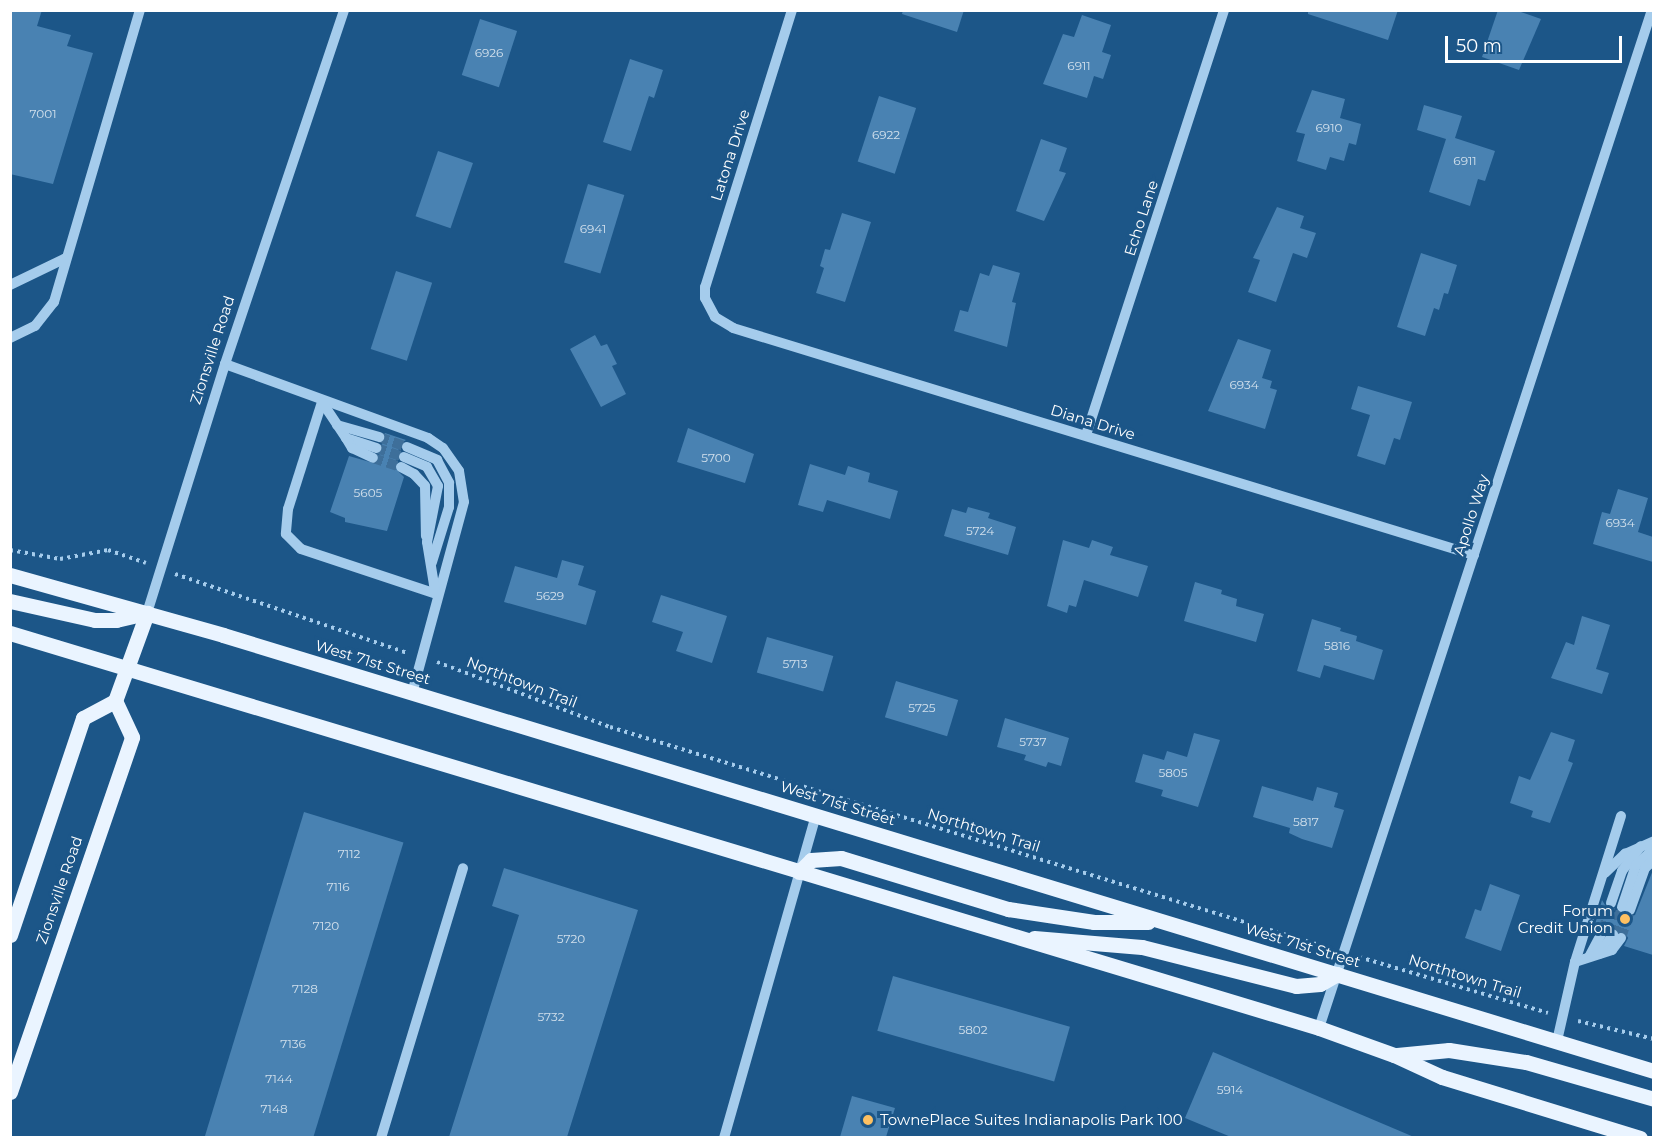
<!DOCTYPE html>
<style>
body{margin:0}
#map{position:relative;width:1664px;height:1148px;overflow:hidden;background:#1c5688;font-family:Montserrat,sans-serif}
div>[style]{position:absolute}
.building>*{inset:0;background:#4982b2;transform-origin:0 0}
.minor-tunnel>*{height:10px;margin-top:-5px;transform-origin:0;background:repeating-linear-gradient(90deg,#3e6f9a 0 10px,transparent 0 15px)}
.path>*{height:4px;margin-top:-2px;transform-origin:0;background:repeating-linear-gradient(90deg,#a5ccec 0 3px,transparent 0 7.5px)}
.minor>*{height:10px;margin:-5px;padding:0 5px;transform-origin:5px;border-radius:5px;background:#a5ccec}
.major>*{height:15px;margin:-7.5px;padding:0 7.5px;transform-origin:7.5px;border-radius:7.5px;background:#eaf4ff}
.dots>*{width:16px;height:16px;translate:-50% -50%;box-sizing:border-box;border:3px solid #1c5688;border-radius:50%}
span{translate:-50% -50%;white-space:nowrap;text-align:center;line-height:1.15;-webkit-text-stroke:6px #1c5688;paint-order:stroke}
.number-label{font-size:12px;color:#d2e0ec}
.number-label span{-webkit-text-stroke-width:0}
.street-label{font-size:15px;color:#fff}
.poi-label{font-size:15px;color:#fff}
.right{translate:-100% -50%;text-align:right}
.left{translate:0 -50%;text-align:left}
.frame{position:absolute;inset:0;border:12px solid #fff;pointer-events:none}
.scale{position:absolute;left:1445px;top:36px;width:177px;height:27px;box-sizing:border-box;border:3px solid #fff;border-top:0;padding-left:8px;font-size:18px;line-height:21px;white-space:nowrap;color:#fff;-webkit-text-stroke:4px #1c5688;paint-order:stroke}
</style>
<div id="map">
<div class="building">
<div style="clip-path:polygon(10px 10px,42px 10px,37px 26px,71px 35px,67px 46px,93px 53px,53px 184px,10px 174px)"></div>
<div style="clip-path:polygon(903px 10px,964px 10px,957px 32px,902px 14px)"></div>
<div style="clip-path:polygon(1308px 10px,1398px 10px,1388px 40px,1308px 14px)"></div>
<div style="clip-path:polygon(1498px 10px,1515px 10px,1541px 19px,1519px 70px,1482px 57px)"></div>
<div style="clip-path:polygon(1082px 15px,1111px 25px,1102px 52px,1111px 55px,1103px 79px,1094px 76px,1087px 98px,1043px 84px,1063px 34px,1074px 37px)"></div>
<div style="left:480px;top:19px;width:39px;height:59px;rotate:18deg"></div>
<div style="clip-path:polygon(630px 59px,663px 70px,654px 98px,649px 96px,631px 151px,603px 142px)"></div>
<div style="clip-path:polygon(1312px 90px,1345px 99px,1340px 118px,1361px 124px,1356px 145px,1349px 143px,1344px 161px,1330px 157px,1326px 170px,1297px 161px,1305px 134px,1296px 132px)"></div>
<div style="left:879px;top:96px;width:39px;height:69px;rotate:18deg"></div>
<div style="clip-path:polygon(1424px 105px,1462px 116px,1455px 138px,1495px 151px,1485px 181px,1478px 179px,1470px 206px,1429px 192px,1446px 139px,1417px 130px)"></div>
<div style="clip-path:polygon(1041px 139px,1067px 148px,1059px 171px,1066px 173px,1044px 221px,1016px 211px)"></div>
<div style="left:438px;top:151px;width:37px;height:69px;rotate:19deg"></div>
<div style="left:588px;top:184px;width:38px;height:82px;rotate:17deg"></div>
<div style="clip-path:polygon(1277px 207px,1304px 216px,1300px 228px,1316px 233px,1307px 258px,1293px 253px,1276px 302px,1248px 292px,1260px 260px,1253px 258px)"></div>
<div style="clip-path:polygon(842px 213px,871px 222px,845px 302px,816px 293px,824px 268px,820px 266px,825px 249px,830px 250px)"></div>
<div style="clip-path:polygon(1421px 253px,1457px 265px,1448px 294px,1444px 293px,1439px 310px,1434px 308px,1425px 336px,1397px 327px)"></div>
<div style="clip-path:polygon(993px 265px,1020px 273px,1012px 302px,1016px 303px,1007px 347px,954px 331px,960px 310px,968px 312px,980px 273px,989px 276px)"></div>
<div style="left:396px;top:271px;width:38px;height:82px;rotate:18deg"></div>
<div style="clip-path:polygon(595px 335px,601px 346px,607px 344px,617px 364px,612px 366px,626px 394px,601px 407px,570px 349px)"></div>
<div style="clip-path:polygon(1238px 339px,1271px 350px,1262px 378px,1272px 381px,1270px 388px,1277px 390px,1265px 429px,1208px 411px)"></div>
<div style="clip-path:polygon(1358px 386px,1412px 402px,1400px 440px,1394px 438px,1385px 465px,1357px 456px,1370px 415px,1351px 409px)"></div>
<div style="clip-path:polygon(688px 428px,754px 454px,745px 483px,677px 462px)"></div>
<div style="clip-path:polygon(385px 433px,406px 440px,400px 444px,394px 467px,404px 477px,387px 531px,345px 522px,345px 518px,330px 512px,349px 456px,377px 464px)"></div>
<div style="clip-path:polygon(810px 464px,845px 475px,848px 466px,870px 473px,868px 482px,898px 491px,890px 519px,827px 500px,823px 512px,798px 505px)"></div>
<div style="clip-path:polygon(1618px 489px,1648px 498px,1638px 532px,1653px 537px,1653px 562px,1593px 544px,1602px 512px,1610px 514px)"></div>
<div style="clip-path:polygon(968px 507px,990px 513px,988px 518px,1016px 527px,1008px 555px,944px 536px,952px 509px,966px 513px)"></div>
<div style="clip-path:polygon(1063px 540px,1089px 548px,1092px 540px,1113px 547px,1110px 555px,1148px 566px,1138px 597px,1084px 580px,1076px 607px,1069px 605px,1067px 613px,1047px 606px)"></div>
<div style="clip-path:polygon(562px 560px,584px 566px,578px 585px,596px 591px,586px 625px,504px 602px,515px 566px,557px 578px)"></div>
<div style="clip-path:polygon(1195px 582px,1222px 590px,1221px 594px,1237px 599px,1236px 606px,1264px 614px,1256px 642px,1184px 621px)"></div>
<div style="clip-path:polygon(661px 595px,727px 616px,712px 663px,676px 651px,683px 632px,652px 622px)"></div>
<div style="clip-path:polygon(1582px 616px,1610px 625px,1596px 669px,1609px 673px,1602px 694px,1551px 678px,1566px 642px,1574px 645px)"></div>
<div style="clip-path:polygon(1312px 619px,1341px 628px,1340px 631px,1357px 636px,1356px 641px,1383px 650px,1374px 680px,1324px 665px,1320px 678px,1297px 671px)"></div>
<div style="left:767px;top:637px;width:69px;height:37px;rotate:16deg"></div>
<div style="left:896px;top:681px;width:65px;height:38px;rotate:17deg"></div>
<div style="clip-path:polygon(1005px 718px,1069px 738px,1061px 766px,1048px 762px,1046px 767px,1024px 760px,1026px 755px,997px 747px)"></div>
<div style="clip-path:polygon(1551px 732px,1575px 740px,1568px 761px,1573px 763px,1550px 823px,1531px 817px,1533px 811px,1510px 803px,1519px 776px,1530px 780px)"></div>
<div style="clip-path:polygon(1194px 733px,1220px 740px,1198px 807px,1161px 796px,1163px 790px,1135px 782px,1143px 754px,1164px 760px,1167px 751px,1187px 757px)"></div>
<div style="clip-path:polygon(1262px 786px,1313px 801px,1317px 787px,1338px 793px,1334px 807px,1344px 810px,1332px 848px,1302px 839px,1289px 833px,1290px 828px,1253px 817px)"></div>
<div style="left:304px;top:812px;width:104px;height:339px;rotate:17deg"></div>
<div style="clip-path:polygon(504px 868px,638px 910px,567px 1137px,449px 1137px,519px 915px,492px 906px)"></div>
<div style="clip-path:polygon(1653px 870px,1653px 955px,1624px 946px,1628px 938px,1625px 932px,1603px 924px,1594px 928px,1602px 900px,1608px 910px,1628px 917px,1635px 915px)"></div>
<div style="clip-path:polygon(1490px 884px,1520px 895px,1501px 951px,1465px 938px,1475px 909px,1481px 911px)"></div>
<div style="left:893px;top:976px;width:184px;height:57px;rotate:16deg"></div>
<div style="clip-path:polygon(1213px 1052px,1414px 1137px,1231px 1137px,1185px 1118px)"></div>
<div style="clip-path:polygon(852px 1096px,895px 1108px,886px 1137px,840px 1137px)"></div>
</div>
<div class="minor-tunnel">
<div style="left:379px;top:437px;width:30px;rotate:20deg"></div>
<div style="left:376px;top:448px;width:29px;rotate:18deg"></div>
<div style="left:373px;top:458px;width:29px;rotate:18deg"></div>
<div style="left:1603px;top:931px;width:29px;rotate:-74deg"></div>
<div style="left:1613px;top:935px;width:29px;rotate:-72deg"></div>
<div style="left:1621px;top:938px;width:29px;rotate:-72deg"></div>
</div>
<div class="path">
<div style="left:10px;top:550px;width:51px;rotate:10.2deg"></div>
<div style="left:60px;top:559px;width:49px;rotate:-10.6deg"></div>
<div style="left:108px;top:550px;width:40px;rotate:18.9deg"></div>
<div style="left:175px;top:574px;width:245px;rotate:18.8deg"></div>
<div style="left:437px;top:662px;width:185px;rotate:20.6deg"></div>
<div style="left:610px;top:727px;width:752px;rotate:17.09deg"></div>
<div style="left:1359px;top:957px;width:197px;rotate:16.5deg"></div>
<div style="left:1578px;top:1021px;width:78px;rotate:13.3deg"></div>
</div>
<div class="minor">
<div style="left:792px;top:10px;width:290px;rotate:107.4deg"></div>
<div style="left:705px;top:287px;width:11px;rotate:90deg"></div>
<div style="left:705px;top:298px;width:21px;rotate:62deg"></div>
<div style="left:715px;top:317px;width:21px;rotate:31deg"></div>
<div style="left:733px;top:328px;width:775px;rotate:17.03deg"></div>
<div style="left:10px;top:285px;width:62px;rotate:-25.7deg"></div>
<div style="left:10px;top:338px;width:28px;rotate:-26deg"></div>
<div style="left:35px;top:326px;width:31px;rotate:-52deg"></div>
<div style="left:54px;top:302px;width:304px;rotate:-73.6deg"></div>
<div style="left:225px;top:364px;width:216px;rotate:20deg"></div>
<div style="left:428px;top:438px;width:18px;rotate:34deg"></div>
<div style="left:443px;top:448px;width:28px;rotate:55deg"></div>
<div style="left:459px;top:471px;width:31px;rotate:81deg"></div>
<div style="left:464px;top:502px;width:198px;rotate:105.2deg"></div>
<div style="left:322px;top:402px;width:112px;rotate:107.6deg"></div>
<div style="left:288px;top:509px;width:25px;rotate:95deg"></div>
<div style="left:286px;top:534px;width:21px;rotate:45deg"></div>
<div style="left:301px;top:549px;width:142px;rotate:18.4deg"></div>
<div style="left:322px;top:402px;width:43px;rotate:56.3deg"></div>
<div style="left:346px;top:438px;width:32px;rotate:18deg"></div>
<div style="left:337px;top:425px;width:44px;rotate:15.9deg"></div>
<div style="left:1086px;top:435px;width:447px;rotate:-72deg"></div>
<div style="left:346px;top:438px;width:12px;rotate:59deg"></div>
<div style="left:352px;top:448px;width:23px;rotate:25deg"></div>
<div style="left:407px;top:447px;width:33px;rotate:23deg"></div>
<div style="left:437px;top:460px;width:26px;rotate:62deg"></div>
<div style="left:449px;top:483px;width:24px;rotate:90deg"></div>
<div style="left:449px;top:507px;width:58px;rotate:107.2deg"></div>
<div style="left:404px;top:457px;width:25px;rotate:23deg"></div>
<div style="left:427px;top:467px;width:22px;rotate:60deg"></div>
<div style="left:438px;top:486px;width:57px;rotate:101.1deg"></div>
<div style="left:427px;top:542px;width:50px;rotate:80.7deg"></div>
<div style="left:401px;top:467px;width:15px;rotate:28deg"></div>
<div style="left:414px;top:474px;width:16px;rotate:47deg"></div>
<div style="left:425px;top:486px;width:50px;rotate:88.9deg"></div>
<div style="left:147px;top:613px;width:261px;rotate:-72.6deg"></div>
<div style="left:225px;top:364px;width:373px;rotate:-71.4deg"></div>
<div style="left:1605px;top:873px;width:28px;rotate:-44deg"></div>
<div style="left:1625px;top:854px;width:32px;rotate:-24deg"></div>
<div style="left:1611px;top:903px;width:34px;rotate:-71deg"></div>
<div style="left:1622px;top:871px;width:31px;rotate:-53deg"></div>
<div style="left:1622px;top:907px;width:44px;rotate:-71.6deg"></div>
<div style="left:1636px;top:865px;width:24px;rotate:-42deg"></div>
<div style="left:1630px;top:910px;width:45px;rotate:-70.3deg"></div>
<div style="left:1645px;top:868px;width:12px;rotate:-42deg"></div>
<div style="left:1599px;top:954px;width:24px;rotate:-54deg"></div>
<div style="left:1589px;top:957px;width:30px;rotate:-62deg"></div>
<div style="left:1575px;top:962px;width:39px;rotate:-18deg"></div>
<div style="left:1612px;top:950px;width:15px;rotate:-53deg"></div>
<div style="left:1319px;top:1028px;width:1071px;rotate:-71.89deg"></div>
<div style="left:1557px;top:1041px;width:81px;rotate:-77.2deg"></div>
<div style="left:1575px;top:962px;width:153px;rotate:-72.5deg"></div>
<div style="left:381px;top:1138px;width:282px;rotate:-73.1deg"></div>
<div style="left:724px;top:1138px;width:336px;rotate:-74.1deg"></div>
</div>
<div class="major">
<div style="left:10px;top:575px;width:221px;rotate:15.7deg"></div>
<div style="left:223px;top:635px;width:1496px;rotate:16.95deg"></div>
<div style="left:10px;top:601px;width:87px;rotate:12.6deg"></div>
<div style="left:95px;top:620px;width:21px"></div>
<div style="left:116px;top:620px;width:31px;rotate:-13deg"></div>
<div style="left:10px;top:633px;width:1367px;rotate:16.79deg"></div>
<div style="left:1319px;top:1028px;width:80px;rotate:19.8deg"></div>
<div style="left:1394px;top:1055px;width:53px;rotate:24.6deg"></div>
<div style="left:1442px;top:1077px;width:207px;rotate:17.1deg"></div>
<div style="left:799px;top:872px;width:17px;rotate:-45deg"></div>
<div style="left:811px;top:860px;width:30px;rotate:-4deg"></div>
<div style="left:841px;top:858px;width:175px;rotate:17deg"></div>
<div style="left:1008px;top:909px;width:87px;rotate:8.6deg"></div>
<div style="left:1094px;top:922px;width:54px"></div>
<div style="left:10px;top:935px;width:229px;rotate:-71.4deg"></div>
<div style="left:83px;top:718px;width:36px;rotate:-28deg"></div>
<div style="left:115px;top:701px;width:94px;rotate:-70deg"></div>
<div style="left:1034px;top:938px;width:108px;rotate:4.8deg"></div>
<div style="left:1142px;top:947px;width:159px;rotate:14.2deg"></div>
<div style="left:1296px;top:986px;width:24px;rotate:-5deg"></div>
<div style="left:1320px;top:984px;width:20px;rotate:-30deg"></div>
<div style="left:1397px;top:1055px;width:52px;rotate:-5.5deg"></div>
<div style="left:1449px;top:1050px;width:78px;rotate:8.9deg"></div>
<div style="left:1526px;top:1062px;width:133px;rotate:16.1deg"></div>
<div style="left:10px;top:1092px;width:375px;rotate:-71deg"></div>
<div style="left:132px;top:737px;width:40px;rotate:-115deg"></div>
</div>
<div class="dots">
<div style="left:1625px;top:919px;background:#fdc062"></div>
<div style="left:868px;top:1120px;background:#fdc062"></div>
</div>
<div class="number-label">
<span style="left:489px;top:53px">6926</span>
<span style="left:1079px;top:66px">6911</span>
<span style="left:43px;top:114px">7001</span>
<span style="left:1329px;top:128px">6910</span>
<span style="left:886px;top:135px">6922</span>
<span style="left:1465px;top:161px">6911</span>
<span style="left:593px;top:229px">6941</span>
<span style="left:1244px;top:385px">6934</span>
<span style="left:716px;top:458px">5700</span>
<span style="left:368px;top:493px">5605</span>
<span style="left:1620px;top:523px">6934</span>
<span style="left:980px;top:531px">5724</span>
<span style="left:550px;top:596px">5629</span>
<span style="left:1337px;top:646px">5816</span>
<span style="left:795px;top:664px">5713</span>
<span style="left:922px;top:708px">5725</span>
<span style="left:1033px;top:742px">5737</span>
<span style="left:1173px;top:773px">5805</span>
<span style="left:1306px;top:822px">5817</span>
<span style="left:349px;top:854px">7112</span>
<span style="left:338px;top:887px">7116</span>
<span style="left:326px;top:926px">7120</span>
<span style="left:571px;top:939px">5720</span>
<span style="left:305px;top:989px">7128</span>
<span style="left:551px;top:1017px">5732</span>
<span style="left:973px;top:1030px">5802</span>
<span style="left:293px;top:1044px">7136</span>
<span style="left:279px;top:1079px">7144</span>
<span style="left:1230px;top:1090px">5914</span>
<span style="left:274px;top:1109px">7148</span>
</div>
<div class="street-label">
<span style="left:730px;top:155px;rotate:-72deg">Latona Drive</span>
<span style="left:1141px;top:218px;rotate:-72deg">Echo Lane</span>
<span style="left:212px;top:350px;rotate:-72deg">Zionsville Road</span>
<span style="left:1093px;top:422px;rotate:17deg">Diana Drive</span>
<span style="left:1471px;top:515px;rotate:-72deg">Apollo Way</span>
<span style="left:373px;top:662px;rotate:17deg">West 71st Street</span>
<span style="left:522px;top:682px;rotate:21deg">Northtown Trail</span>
<span style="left:838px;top:803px;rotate:17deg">West 71st Street</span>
<span style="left:984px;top:830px;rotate:17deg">Northtown Trail</span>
<span style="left:59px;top:890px;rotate:-71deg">Zionsville Road</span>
<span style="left:1303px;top:945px;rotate:17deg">West 71st Street</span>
<span style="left:1465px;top:976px;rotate:17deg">Northtown Trail</span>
</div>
<div class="poi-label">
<span class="right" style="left:1613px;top:919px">Forum<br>Credit Union</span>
<span class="left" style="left:880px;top:1120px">TownePlace Suites Indianapolis Park 100</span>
</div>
<div class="frame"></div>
<div class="scale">50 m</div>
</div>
